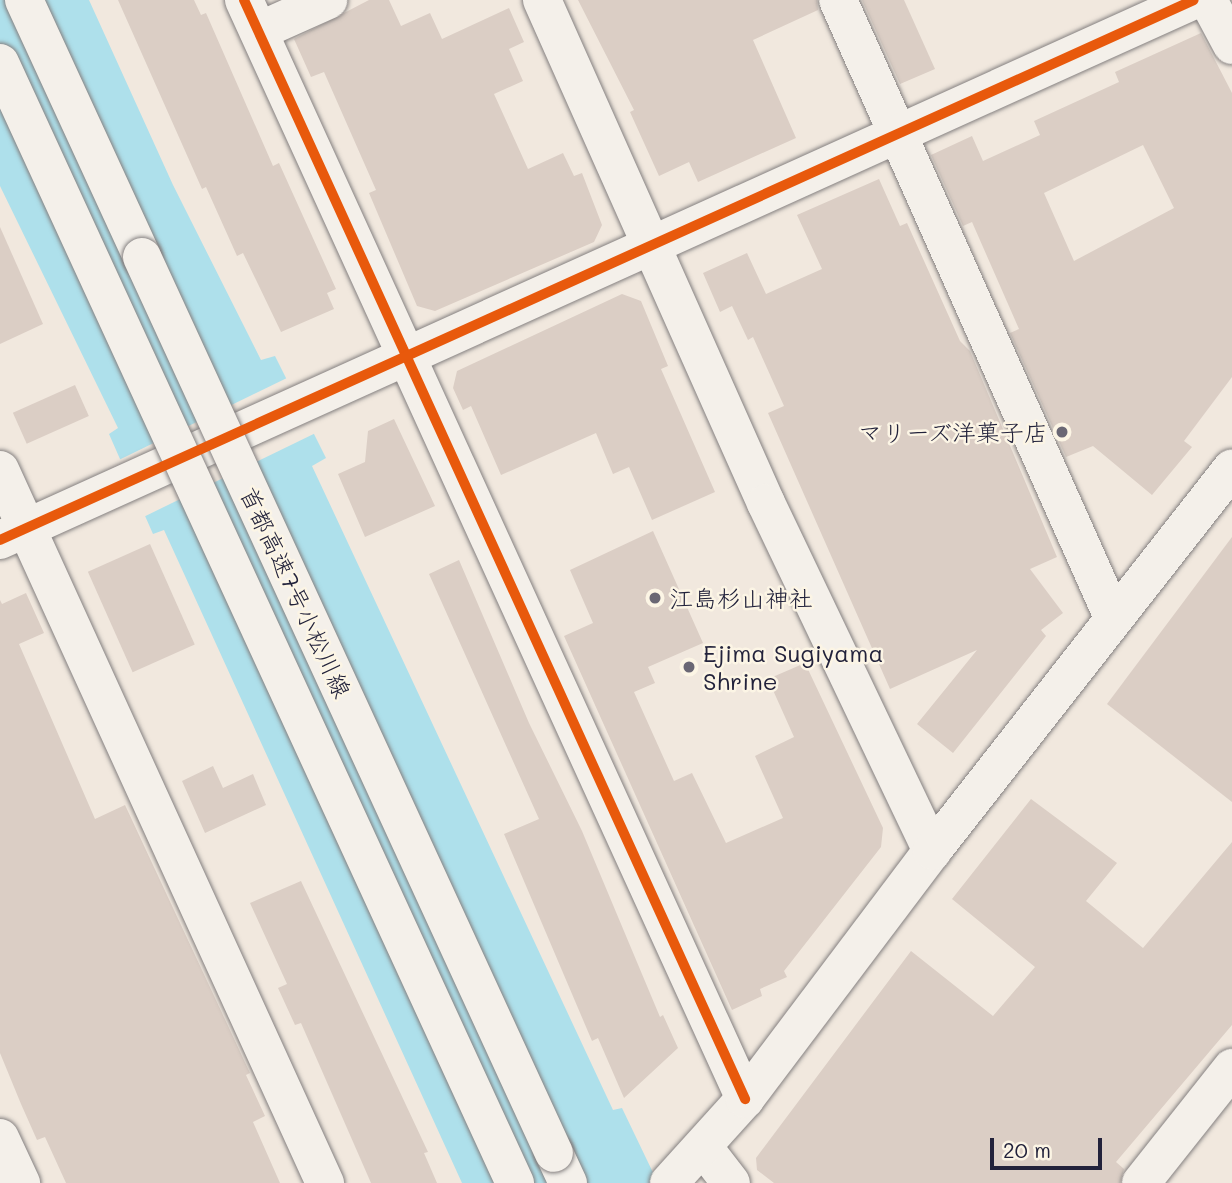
<!DOCTYPE html>
<meta charset="utf-8">
<style>
body{margin:0}
#map{position:relative;width:1232px;height:1183px;overflow:hidden;background:#f1e8de;font-family:Mali,"Klee One",sans-serif}
div>[style]{position:absolute}
.water>*{inset:0;background:#aee0eb}
.pier>*{inset:0;background:#f1e8de;transform-origin:0 0}
.building>*{inset:0;background:#dbcec5;transform-origin:0 0}
.roads{filter:drop-shadow(0 0 2px #848080) drop-shadow(0 0 2px #848080)}
.street>*{height:38px;margin:-19px;padding:0 19px;transform-origin:19px;border-radius:19px;background:#f4f0ea}
.secondary>*{height:38px;margin:-19px;padding:0 19px;transform-origin:19px;border-radius:19px;background:#f4f0ea}
.highway>*{height:38px;margin:-19px;padding:0 19px;transform-origin:19px;border-radius:19px;background:#f4f0ea}
.bridges{filter:drop-shadow(0 0 2px #848080) drop-shadow(0 0 2px #848080)}
.highway-bridge>*{height:38px;margin:-19px;padding:0 19px;transform-origin:19px;border-radius:19px;background:#f4f0ea}
.cycleway>*{height:10px;margin:-5px;padding:0 5px;transform-origin:5px;border-radius:5px;background:#e8590c}
.dots>*{width:19px;height:19px;translate:-50% -50%;box-sizing:border-box;border:4px solid #fcf5e5;border-radius:50%}
span{translate:-50% -50%;white-space:nowrap;text-align:center;line-height:1.15;-webkit-text-stroke:5px #fcf5e5;paint-order:stroke}
.poi-label{font-size:24px;color:#22223b}
.right{translate:-100% -50%;text-align:right}
.left{translate:0 -50%;text-align:left}
.street-label{font-size:24px;color:#22223b}
.scale{position:absolute;left:990px;top:1138px;width:112px;height:32px;box-sizing:border-box;border:4px solid #22223b;border-top:0;padding-left:9px;font-size:21px;line-height:24px;white-space:nowrap;color:#22223b;-webkit-text-stroke:5px #fcf5e5;paint-order:stroke}
</style>
<div id="map">
<div class="water">
<div style="clip-path:polygon(0 0,89px 0,173px 185px,261px 360px,275px 356px,326px 458px,312px 466px,613px 1110px,622px 1108px,658px 1183px,462px 1183px,164px 530px,153px 534px,109px 434px,118px 428px,0 186px)"></div>
</div>
<div class="pier">
<div style="left:289px;top:377px;width:62px;height:191px;rotate:64deg"></div>
</div>
<div class="building">
<div style="clip-path:polygon(118px 0,194px 0,201px 15px,206px 13px,273px 166px,279px 163px,336px 289px,327px 293px,334px 309px,281px 332px,243px 253px,237px 256px,206px 187px,202px 189px)"></div>
<div style="clip-path:polygon(369px 0,389px 0,401px 26px,430px 13px,442px 39px,509px 8px,524px 42px,509px 49px,523px 81px,494px 94px,528px 169px,563px 153px,574px 176px,582px 173px,602px 225px,594px 242px,435px 311px,417px 306px,369px 193px,376px 190px,324px 72px,311px 77px,294px 39px)"></div>
<div style="clip-path:polygon(578px 0,817px 0,818px 10px,753px 40px,796px 138px,698px 182px,689px 162px,659px 176px,630px 112px,634px 110px)"></div>
<div style="clip-path:polygon(862px 0,904px 0,935px 69px,900px 84px)"></div>
<div style="clip-path:polygon(evenodd,1201px 33px,1232px 93px,1232px 377px,1184px 441px,1192px 447px,1152px 495px,1093px 446px,1066px 457px,1010px 333px,1019px 329px,972px 222px,963px 226px,931px 155px,972px 136px,983px 161px,1040px 135px,1034px 121px,1119px 82px,1115px 72px,1201px 33px,1143px 145px,1174px 208px,1074px 261px,1044px 193px,1143px 145px)"></div>
<div style="clip-path:polygon(879px 179px,900px 226px,907px 223px,960px 341px,970px 351px,1057px 557px,1030px 569px,1063px 613px,1041px 630px,1046px 636px,953px 753px,917px 724px,977px 650px,890px 689px,768px 413px,784px 406px,753px 337px,748px 340px,732px 306px,720px 312px,703px 273px,747px 253px,766px 294px,822px 269px,797px 215px)"></div>
<div style="clip-path:polygon(0 227px,43px 324px,0 344px)"></div>
<div style="clip-path:polygon(622px 294px,641px 301px,668px 366px,661px 369px,715px 492px,652px 520px,629px 467px,613px 474px,596px 433px,501px 475px,471px 406px,463px 410px,453px 388px,457px 371px)"></div>
<div style="left:75px;top:385px;width:34px;height:68px;rotate:66deg"></div>
<div style="clip-path:polygon(394px 419px,435px 506px,365px 537px,338px 474px,365px 462px,368px 431px)"></div>
<div style="clip-path:polygon(653px 531px,703px 643px,648px 667px,655px 683px,634px 692px,674px 781px,692px 773px,726px 843px,783px 818px,755px 756px,794px 737px,768px 679px,805px 663px,883px 828px,881px 847px,784px 971px,787px 977px,760px 989px,762px 996px,732px 1010px,564px 636px,593px 623px,570px 570px)"></div>
<div style="clip-path:polygon(1232px 537px,1232px 802px,1107px 704px)"></div>
<div style="left:150px;top:544px;width:110px;height:68px;rotate:66deg"></div>
<div style="clip-path:polygon(459px 560px,529px 723px,582px 831px,660px 1017px,663px 1015px,678px 1048px,624px 1098px,598px 1038px,592px 1041px,504px 834px,539px 819px,429px 574px)"></div>
<div style="clip-path:polygon(26px 593px,44px 633px,19px 644px,95px 819px,125px 805px,250px 1073px,246px 1075px,265px 1116px,253px 1122px,280px 1183px,66px 1183px,45px 1137px,37px 1140px,21px 1104px,0 1053px,0 600px,2px 604px)"></div>
<div style="clip-path:polygon(213px 766px,223px 788px,253px 774px,266px 805px,205px 833px,182px 781px)"></div>
<div style="clip-path:polygon(1031px 799px,1117px 863px,1086px 901px,1143px 948px,1232px 842px,1232px 1025px,1116px 1162px,1124px 1169px,1120px 1183px,774px 1183px,757px 1170px,756px 1158px,911px 951px,993px 1016px,1035px 967px,952px 899px)"></div>
<div style="clip-path:polygon(301px 881px,428px 1152px,424px 1153px,437px 1183px,371px 1183px,301px 1023px,295px 1025px,278px 988px,287px 984px,250px 903px)"></div>
</div>
<div class="roads">
<div class="street">
<div style="left:838px;top:0;width:676px;rotate:65.98deg"></div>
<div style="left:1208px;top:0;width:51px;rotate:61.9deg"></div>
<div style="left:259px;top:31px;width:76px;rotate:-24.2deg"></div>
<div style="left:0;top:470px;width:784px;rotate:65.5deg"></div>
<div style="left:0;top:1138px;width:50px;rotate:65deg"></div>
<div style="left:704px;top:1148px;width:44px;rotate:52.4deg"></div>
<div style="left:1141px;top:1183px;width:147px;rotate:-51.6deg"></div>
</div>
<div class="secondary">
<div style="left:244px;top:0;width:1208px;rotate:65.49deg"></div>
<div style="left:542px;top:0;width:551px;rotate:66deg"></div>
<div style="left:766px;top:503px;width:386px;rotate:64.5deg"></div>
<div style="left:0;top:540px;width:1310px;rotate:-24.34deg"></div>
<div style="left:669px;top:1183px;width:113px;rotate:-47.9deg"></div>
<div style="left:745px;top:1099px;width:311px;rotate:-53deg"></div>
<div style="left:932px;top:851px;width:486px;rotate:-51.9deg"></div>
</div>
<div class="highway">
<div style="left:24px;top:0;width:283px;rotate:65.3deg"></div>
<div style="left:554px;top:1153px;width:33px;rotate:65deg"></div>
</div>
</div>
<div class="bridges">
<div class="highway-bridge">
<div style="left:0;top:63px;width:1233px;rotate:65.31deg"></div>
<div style="left:142px;top:257px;width:986px;rotate:65.31deg"></div>
</div>
</div>
<div class="cycleway">
<div style="left:244px;top:0;width:1208px;rotate:65.49deg"></div>
<div style="left:0;top:540px;width:1310px;rotate:-24.34deg"></div>
</div>
<div class="dots">
<div style="left:1062px;top:432px;background:#6a6774"></div>
<div style="left:655px;top:598px;background:#6a6774"></div>
<div style="left:689px;top:667px;background:#6a6774"></div>
</div>
<div class="poi-label">
<span class="right" style="left:1048px;top:432px">マリーズ洋菓子店</span>
<span class="left" style="left:669px;top:598px">江島杉山神社</span>
<span class="left" style="left:703px;top:667px">Ejima Sugiyama<br>Shrine</span>
</div>
<div class="street-label">
<span style="left:296px;top:592px;rotate:65deg">首都高速7号小松川線</span>
</div>
<div class="scale">20 m</div>
</div>
